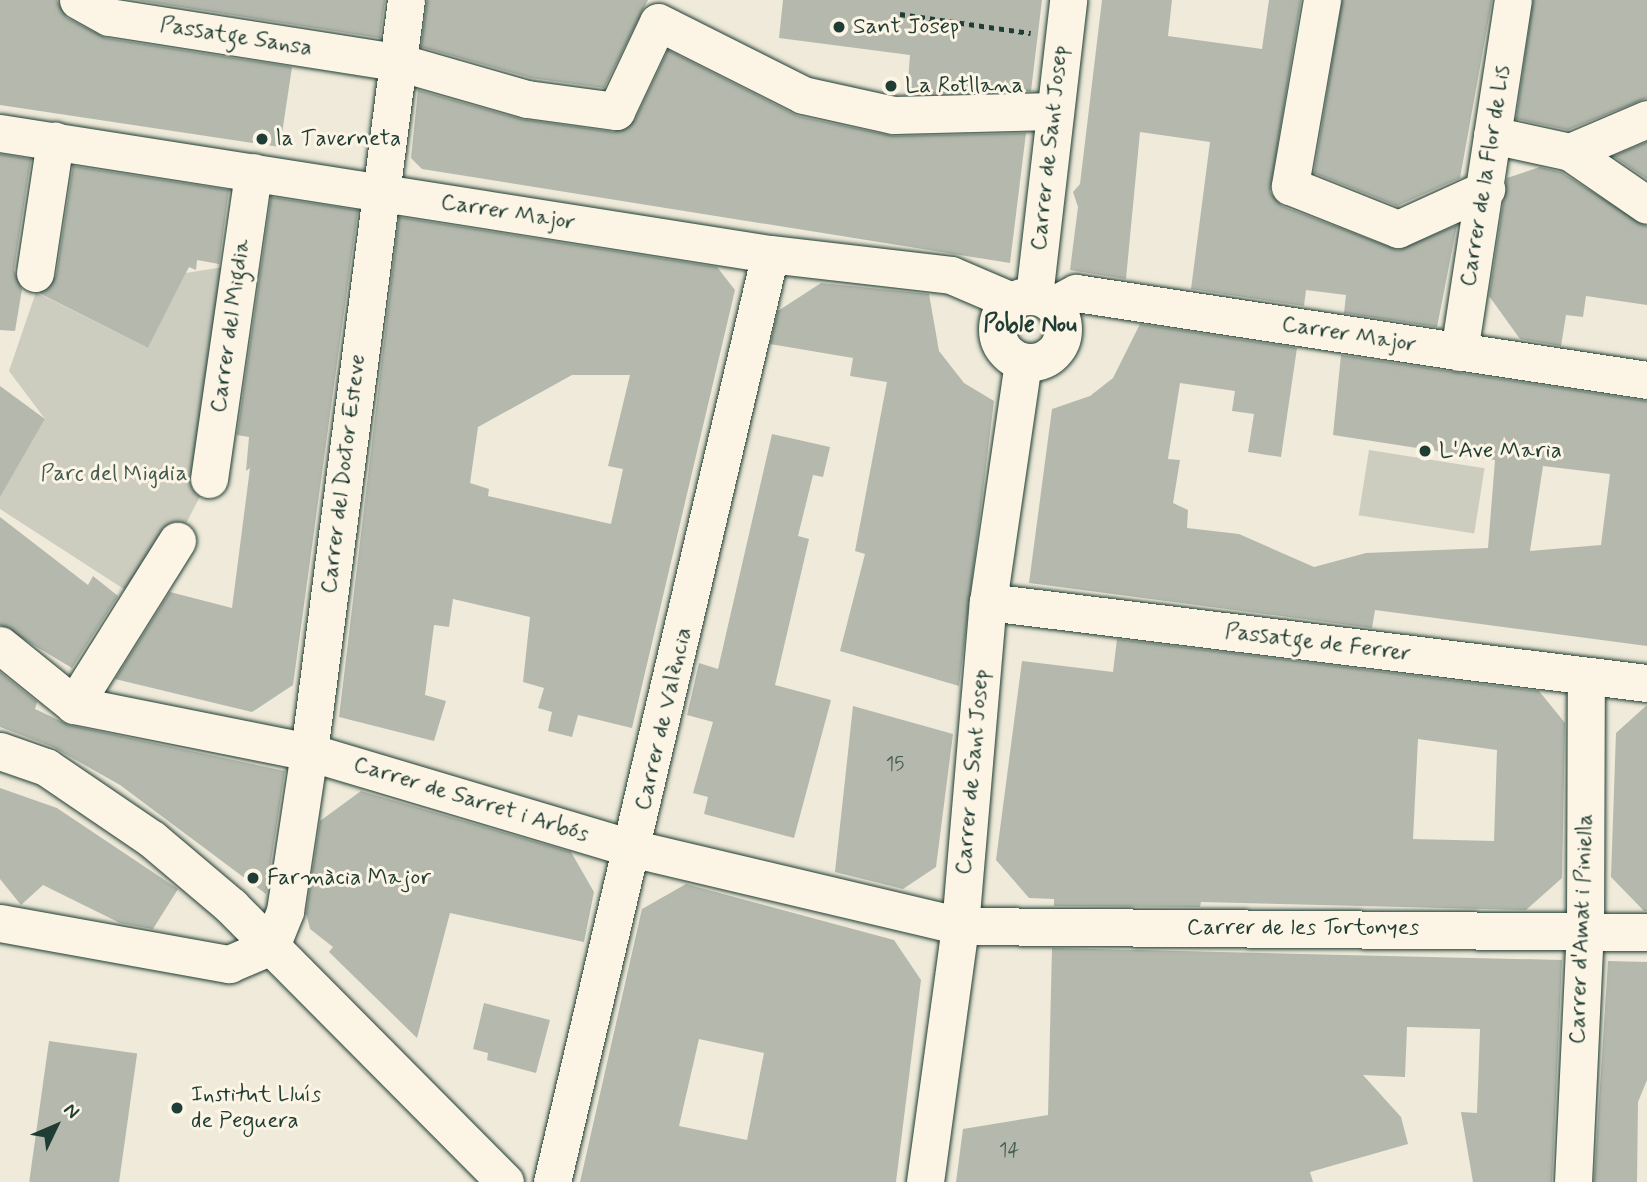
<!DOCTYPE html>
<meta charset="utf-8">
<style>
body{margin:0}
#map{position:relative;width:1647px;height:1182px;overflow:hidden;background:#efeada;font-family:Mynerve,sans-serif}
div>[style]{position:absolute}
.green>*{inset:0;background:#cccdbf;transform-origin:0 0}
.building>*{inset:0;background:#b5b9ad;transform-origin:0 0}
.path>*{height:4.5px;margin-top:-2.25px;transform-origin:0;background:repeating-linear-gradient(90deg,#1f3d34 0 5px,transparent 0 10px)}
.roads{filter:drop-shadow(0 0 2px #1f3d34) drop-shadow(0 0 2px #1f3d34)}
.minor>*{height:37px;margin:-18.5px;padding:0 18.5px;transform-origin:18.5px;border-radius:18.5px;background:#fcf5e5}
.minor>.ring{margin:-18.5px;padding:0;box-sizing:content-box;background:none;border:37px solid #fcf5e5;border-radius:50%}
.dots>*{width:19px;height:19px;translate:-50% -50%;box-sizing:border-box;border:4px solid #fcf5e5;border-radius:50%}
span{translate:-50% -50%;white-space:nowrap;text-align:center;line-height:1.15;-webkit-text-stroke:6px #fcf5e5;paint-order:stroke}
.number-label{font-size:19px;color:#445c52}
.number-label span{-webkit-text-stroke-width:0}
.poi-label{font-size:23px;color:#1f3d34}
.left{translate:0 -50%;text-align:left}
.street-label{font-size:23px;color:#1f3d34}
.park-label{font-size:23px;color:#425a50}
.neighbourhood-label{font-size:24px;color:#1f3d34;font-weight:700}
.north{position:absolute;left:21px;top:1091px;width:70px;height:70px;-webkit-text-stroke:5px #fcf5e5;paint-order:stroke;rotate:46deg;font-size:19px;font-weight:700;line-height:28px;text-align:center;color:#1f3d34}
.north::after{content:'';display:block;margin:auto;width:24px;height:32px;background:#1f3d34;clip-path:polygon(50% 0,100% 100%,50% 72%,0 100%)}
</style>
<div id="map">
<div class="green">
<div style="clip-path:polygon(230px 266px,209px 479px,177px 541px,130px 593px,0 509px,0 496px,45px 419px,9px 371px,36px 292px,148px 348px,186px 273px)"></div>
<div style="left:1369px;top:450px;width:117px;height:66px;rotate:9deg"></div>
</div>
<div class="building">
<div style="clip-path:polygon(0 0,57px 0,67px 18px,106px 38px,292px 67px,280px 147px,0 105px)"></div>
<div style="clip-path:polygon(136px 0,385px 0,380px 38px)"></div>
<div style="clip-path:polygon(427px 0,648px 0,604px 88px,531px 78px,421px 47px)"></div>
<div style="clip-path:polygon(783px 0,1042px 0,1031px 91px,907px 94px,910px 55px,779px 38px)"></div>
<div style="clip-path:polygon(1102px 0,1172px 0,1168px 36px,1262px 49px,1269px 0,1301px 0,1270px 192px,1282px 206px,1398px 250px,1457px 225px,1437px 327px,1344px 313px,1346px 295px,1306px 290px,1304px 306px,1191px 289px,1210px 142px,1140px 132px,1126px 279px,1070px 270px,1078px 207px,1073px 192px,1080px 184px)"></div>
<div style="clip-path:polygon(1342px 0,1492px 0,1460px 178px,1397px 206px,1314px 173px)"></div>
<div style="clip-path:polygon(1533px 0,1647px 0,1647px 98px,1568px 130px,1516px 119px)"></div>
<div style="clip-path:polygon(668px 50px,798px 116px,893px 136px,1026px 133px,1010px 263px,422px 169px,411px 158px,418px 90px,521px 119px,614px 132px,635px 120px)"></div>
<div style="clip-path:polygon(1647px 142px,1647px 179px,1613px 156px)"></div>
<div style="clip-path:polygon(0 154px,31px 159px,14px 270px,22px 289px,15px 331px,0 330px)"></div>
<div style="clip-path:polygon(73px 166px,229px 190px,219px 264px,197px 260px,196px 270px,189px 267px,148px 348px,39px 293px,56px 276px)"></div>
<div style="clip-path:polygon(1540px 167px,1561px 172px,1647px 226px,1647px 305px,1586px 296px,1583px 317px,1566px 315px,1561px 346px,1520px 339px,1489px 296px,1507px 178px)"></div>
<div style="clip-path:polygon(271px 197px,358px 210px,293px 685px,252px 712px,115px 679px,170px 592px,232px 608px,250px 468px,246px 471px,249px 437px,237px 435px)"></div>
<div style="clip-path:polygon(evenodd,399px 217px,717px 267px,735px 290px,632px 728px,578px 715px,572px 737px,548px 731px,552px 712px,538px 708px,544px 688px,523px 682px,530px 617px,453px 599px,449px 627px,434px 625px,425px 695px,446px 701px,434px 741px,339px 717px,399px 217px,572px 375px,630px 375px,608px 466px,623px 469px,611px 524px,488px 496px,489px 489px,470px 483px,478px 427px,572px 375px)"></div>
<div style="clip-path:polygon(821px 283px,929px 294px,939px 351px,964px 383px,994px 401px,959px 686px,840px 651px,865px 554px,855px 551px,887px 382px,850px 376px,853px 358px,770px 344px,778px 311px)"></div>
<div style="clip-path:polygon(evenodd,1140px 324px,1297px 348px,1281px 457px,1248px 452px,1254px 414px,1232px 411px,1235px 391px,1180px 383px,1168px 459px,1180px 460px,1173px 503px,1188px 510px,1187px 528px,1239px 534px,1314px 567px,1366px 553px,1488px 548px,1495px 460px,1333px 435px,1341px 355px,1647px 401px,1647px 646px,1375px 610px,1372px 628px,1029px 583px,1052px 409px,1090px 396px,1113px 378px,1140px 324px,1543px 466px,1610px 474px,1601px 545px,1530px 551px,1543px 466px)"></div>
<div style="clip-path:polygon(0 386px,45px 419px,0 497px)"></div>
<div style="clip-path:polygon(772px 434px,830px 447px,823px 477px,813px 475px,798px 536px,809px 539px,775px 685px,831px 700px,794px 838px,704px 814px,708px 797px,693px 793px,713px 722px,687px 715px,699px 663px,718px 669px)"></div>
<div style="clip-path:polygon(0 517px,88px 585px,93px 576px,118px 596px,72px 668px,0 625px)"></div>
<div style="clip-path:polygon(evenodd,1117px 639px,1539px 691px,1565px 723px,1562px 878px,1526px 910px,1201px 902px,1200px 907px,1054px 906px,1054px 899px,1029px 898px,996px 860px,1022px 661px,1113px 672px,1117px 639px,1418px 739px,1497px 750px,1494px 841px,1413px 839px,1418px 739px)"></div>
<div style="clip-path:polygon(0 672px,37px 702px,35px 709px,69px 725px,285px 771px,266px 894px,120px 785px,53px 747px,0 727px)"></div>
<div style="clip-path:polygon(1647px 705px,1647px 911px,1644px 911px,1611px 877px,1616px 733px)"></div>
<div style="clip-path:polygon(853px 706px,953px 734px,936px 867px,903px 889px,835px 872px)"></div>
<div style="clip-path:polygon(0 788px,57px 808px,178px 889px,153px 929px,120px 923px,43px 885px,21px 905px,0 879px)"></div>
<div style="clip-path:polygon(361px 791px,571px 852px,594px 892px,584px 942px,450px 913px,417px 1038px,329px 952px,333px 947px,310px 929px,306px 913px,320px 821px)"></div>
<div style="clip-path:polygon(evenodd,686px 884px,894px 940px,921px 980px,896px 1182px,580px 1182px,642px 909px,686px 884px,699px 1039px,764px 1053px,747px 1140px,679px 1126px,699px 1039px)"></div>
<div style="clip-path:polygon(1052px 948px,1562px 960px,1552px 1182px,1473px 1182px,1461px 1112px,1477px 1113px,1480px 1029px,1407px 1027px,1405px 1077px,1363px 1075px,1401px 1117px,1408px 1144px,1310px 1172px,1313px 1182px,956px 1182px,963px 1129px,1048px 1115px)"></div>
<div style="clip-path:polygon(1608px 961px,1647px 962px,1647px 1080px,1638px 1102px,1637px 1182px,1594px 1182px)"></div>
<div style="clip-path:polygon(484px 1003px,550px 1020px,536px 1073px,487px 1060px,488px 1053px,473px 1049px)"></div>
<div style="left:49px;top:1041px;width:89px;height:142px;rotate:8deg"></div>
</div>
<div class="path">
<div style="left:900px;top:14px;width:132px;rotate:8.3deg"></div>
</div>
<div class="roads">
<div class="minor">
<div style="left:78px;top:0;width:35px;rotate:29deg"></div>
<div style="left:109px;top:17px;width:292px;rotate:8.9deg"></div>
<div style="left:398px;top:62px;width:134px;rotate:16deg"></div>
<div style="left:527px;top:99px;width:90px;rotate:7.7deg"></div>
<div style="left:616px;top:111px;width:98px;rotate:-64.7deg"></div>
<div style="left:658px;top:22px;width:162px;rotate:26.7deg"></div>
<div style="left:803px;top:95px;width:92px;rotate:12.5deg"></div>
<div style="left:893px;top:115px;width:162px;rotate:-1.4deg"></div>
<div style="left:1322px;top:0;width:189px;rotate:99.8deg"></div>
<div style="left:1290px;top:186px;width:116px;rotate:21.7deg"></div>
<div style="left:1398px;top:229px;width:97px;rotate:-24.4deg"></div>
<div style="left:0;top:133px;width:779px;rotate:8.93deg"></div>
<div style="left:770px;top:254px;width:182px;rotate:6.6deg"></div>
<div style="left:951px;top:275px;width:66px;rotate:23.1deg"></div>
<div style="left:1492px;top:135px;width:80px;rotate:12.3deg"></div>
<div style="left:1570px;top:152px;width:93px;rotate:34.5deg"></div>
<div style="left:1570px;top:152px;width:84px;rotate:-23.2deg"></div>
<div style="left:35px;top:273px;width:134px;rotate:-81.4deg"></div>
<div style="left:1034px;top:296px;width:298px;rotate:-83.4deg"></div>
<div class="ring" style="left:997px;top:296px;width:29px;height:29px"></div>
<div style="left:1053px;top:305px;width:26px;rotate:-28deg"></div>
<div style="left:1076px;top:293px;width:578px;rotate:8.66deg"></div>
<div style="left:1459px;top:352px;width:356px;rotate:-81.3deg"></div>
<div style="left:209px;top:479px;width:310px;rotate:-81.8deg"></div>
<div style="left:988px;top:602px;width:664px;rotate:7.01deg"></div>
<div style="left:0;top:645px;width:95px;rotate:39deg"></div>
<div style="left:74px;top:705px;width:240px;rotate:11.3deg"></div>
<div style="left:309px;top:752px;width:340px;rotate:16.6deg"></div>
<div style="left:635px;top:849px;width:334px;rotate:13.3deg"></div>
<div style="left:960px;top:926px;width:687px;rotate:0.5deg"></div>
<div style="left:74px;top:705px;width:194px;rotate:-57.9deg"></div>
<div style="left:0;top:751px;width:49px;rotate:19.2deg"></div>
<div style="left:46px;top:767px;width:128px;rotate:34.2deg"></div>
<div style="left:152px;top:839px;width:104px;rotate:40.3deg"></div>
<div style="left:231px;top:906px;width:389px;rotate:45.2deg"></div>
<div style="left:0;top:923px;width:233px;rotate:10.2deg"></div>
<div style="left:229px;top:964px;width:46px;rotate:-23.2deg"></div>
<div style="left:271px;top:946px;width:38px;rotate:-68deg"></div>
<div style="left:285px;top:911px;width:161px;rotate:-81.4deg"></div>
<div style="left:309px;top:752px;width:758px;rotate:-82.65deg"></div>
<div style="left:552px;top:1182px;width:953px;rotate:-76.78deg"></div>
<div style="left:925px;top:1182px;width:258px;rotate:-82.2deg"></div>
<div style="left:960px;top:926px;width:325px;rotate:-85.1deg"></div>
<div style="left:988px;top:602px;width:243px;rotate:-81.7deg"></div>
<div style="left:1573px;top:1182px;width:252px;rotate:-87.3deg"></div>
<div style="left:1585px;top:930px;width:253px;rotate:-89.8deg"></div>
</div>
</div>
<div class="dots">
<div style="left:839px;top:27px;background:#1f3d34"></div>
<div style="left:891px;top:86px;background:#1f3d34"></div>
<div style="left:262px;top:139px;background:#1f3d34"></div>
<div style="left:1425px;top:451px;background:#1f3d34"></div>
<div style="left:253px;top:878px;background:#1f3d34"></div>
<div style="left:177px;top:1108px;background:#1f3d34"></div>
</div>
<div class="number-label">
<span style="left:895px;top:765px">15</span>
<span style="left:1009px;top:1151px">14</span>
</div>
<div class="poi-label">
<span class="left" style="left:853px;top:27px">Sant Josep</span>
<span class="left" style="left:905px;top:86px">La Rotllana</span>
<span class="left" style="left:276px;top:139px">la Taverneta</span>
<span class="left" style="left:1439px;top:451px">L'Ave Maria</span>
<span class="left" style="left:267px;top:878px">Farmàcia Major</span>
<span class="left" style="left:191px;top:1108px">Institut Lluís<br>de Peguera</span>
</div>
<div class="street-label">
<span style="left:236px;top:37px;rotate:9deg">Passatge Sansa</span>
<span style="left:1050px;top:148px;rotate:-84deg">Carrer de Sant Josep</span>
<span style="left:1486px;top:176px;rotate:-81deg">Carrer de la Flor de Lis</span>
<span style="left:508px;top:213px;rotate:9deg">Carrer Major</span>
<span style="left:231px;top:326px;rotate:-82deg">Carrer del Migdia</span>
<span style="left:1349px;top:335px;rotate:9deg">Carrer Major</span>
<span style="left:344px;top:474px;rotate:-83deg">Carrer del Doctor Esteve</span>
<span style="left:1318px;top:643px;rotate:7deg">Passatge de Ferrer</span>
<span style="left:664px;top:719px;rotate:-77deg">Carrer de València</span>
<span style="left:973px;top:772px;rotate:-85deg">Carrer de Sant Josep</span>
<span style="left:471px;top:800px;rotate:17deg">Carrer de Sarret i Arbós</span>
<span style="left:1303px;top:928px">Carrer de les Tortonyes</span>
<span style="left:1582px;top:929px;rotate:-88deg">Carrer d'Amat i Piniella</span>
</div>
<div class="park-label">
<span style="left:114px;top:474px">Parc del Migdia</span>
</div>
<div class="neighbourhood-label">
<span style="left:1030px;top:325px">Poble Nou</span>
</div>
<div class="north">N</div>
</div>
